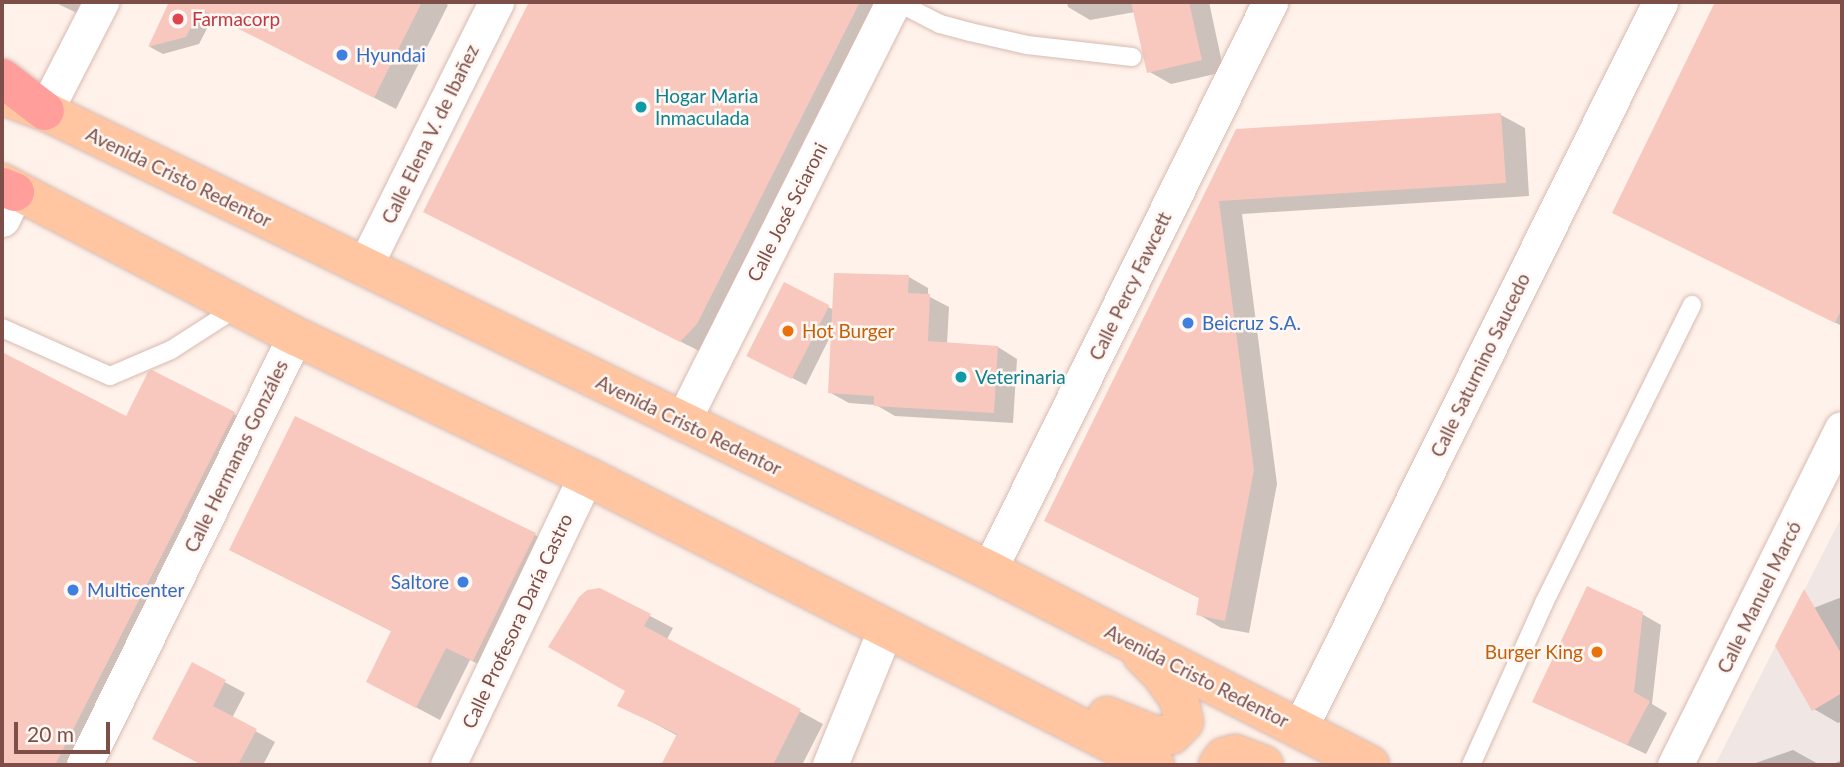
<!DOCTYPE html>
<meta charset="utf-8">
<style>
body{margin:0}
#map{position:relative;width:1844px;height:767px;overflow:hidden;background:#fff2ea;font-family:Lato,sans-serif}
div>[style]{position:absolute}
.industrial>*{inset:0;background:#f0e6e3}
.shadow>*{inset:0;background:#0003}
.building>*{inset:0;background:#f8c8be;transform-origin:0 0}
.roads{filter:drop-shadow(0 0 2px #d8bbb2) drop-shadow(0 0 2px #d8bbb2)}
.lane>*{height:18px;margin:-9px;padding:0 9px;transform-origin:9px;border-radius:9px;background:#fff}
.street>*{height:35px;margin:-17.5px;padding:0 17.5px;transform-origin:17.5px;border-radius:17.5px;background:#fff}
.primary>*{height:38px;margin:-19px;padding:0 19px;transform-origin:19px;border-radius:19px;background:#ffc6a1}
.highway>*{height:38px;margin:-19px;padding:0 19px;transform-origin:19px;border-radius:19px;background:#ff9e9b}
.dots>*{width:19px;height:19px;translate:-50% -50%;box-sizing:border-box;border:4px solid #fff7f3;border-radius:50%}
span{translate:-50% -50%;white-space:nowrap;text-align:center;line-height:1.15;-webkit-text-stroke:5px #fff7f3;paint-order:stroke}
.health-label{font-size:19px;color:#be3a42}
.left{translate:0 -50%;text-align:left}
.shop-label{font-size:19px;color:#366cbe}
.right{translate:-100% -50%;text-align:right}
.culture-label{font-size:19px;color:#0d838f}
.street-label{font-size:19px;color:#7e4f49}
.food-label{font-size:19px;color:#c56008}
.frame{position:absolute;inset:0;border:4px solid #7e4f49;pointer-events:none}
.scale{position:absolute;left:14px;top:722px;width:96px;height:32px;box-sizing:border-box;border:4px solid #7e4f49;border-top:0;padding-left:9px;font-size:21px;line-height:24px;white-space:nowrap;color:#7e4f49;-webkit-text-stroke:5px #fff7f3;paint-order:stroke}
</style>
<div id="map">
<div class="industrial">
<div style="clip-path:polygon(1842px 516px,1842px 765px,1715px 765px)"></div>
</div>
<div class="shadow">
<div style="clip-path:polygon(54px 2px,85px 2px,79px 14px)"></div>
<div style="clip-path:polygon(171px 2px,443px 2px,448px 5px,396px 109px,214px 15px,199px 44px,163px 54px,150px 47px)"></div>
<div style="clip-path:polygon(531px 2px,891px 2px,705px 354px,425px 212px)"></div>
<div style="clip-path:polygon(1067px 2px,1209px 2px,1224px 72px,1171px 84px,1148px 71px,1135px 12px,1090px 20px,1068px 7px)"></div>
<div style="clip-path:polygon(1717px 2px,1842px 2px,1842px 326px,1614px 212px)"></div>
<div style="clip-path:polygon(1501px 115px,1525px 128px,1529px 196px,1242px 214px,1277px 484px,1249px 633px,1221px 628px,1198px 614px,1201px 599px,1047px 521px,1237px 131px)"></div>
<div style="clip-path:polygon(909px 277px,928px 288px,928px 296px,949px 307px,947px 344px,998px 347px,1017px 359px,1013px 423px,895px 416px,876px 405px,849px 403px,829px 392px,833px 331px,806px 385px,763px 363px,785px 285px,834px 310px)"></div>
<div style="clip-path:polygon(2px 354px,127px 418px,234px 414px,258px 428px,86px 765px,2px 765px)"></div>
<div style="clip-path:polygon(535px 535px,558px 548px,497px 673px,470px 660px,440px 720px,368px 682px,393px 632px,231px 550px)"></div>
<div style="clip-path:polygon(600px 590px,673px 628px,667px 639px,823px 724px,802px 765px,663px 765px,678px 736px,620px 705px,627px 690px)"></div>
<div style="clip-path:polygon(1842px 597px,1842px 721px,1838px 723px,1814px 709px,1793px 616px)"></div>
<div style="clip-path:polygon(1642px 614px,1661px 625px,1652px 704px,1667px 713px,1646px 754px,1534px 701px)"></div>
<div style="clip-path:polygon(193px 665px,245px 693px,232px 718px,275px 742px,263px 765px,204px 765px,174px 750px)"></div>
<div style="clip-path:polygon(1793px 750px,1820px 765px,1750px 765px)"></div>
<div style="clip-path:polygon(1842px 760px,1842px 765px,1831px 765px)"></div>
</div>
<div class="building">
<div style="clip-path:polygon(169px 2px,422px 2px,374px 98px,200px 9px,186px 37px,148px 47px)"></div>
<div style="clip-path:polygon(529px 2px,860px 2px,697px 324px,680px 342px,423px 212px)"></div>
<div style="clip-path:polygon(1131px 2px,1189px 2px,1202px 60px,1147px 73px)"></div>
<div style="clip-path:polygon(1715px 2px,1842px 2px,1842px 308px,1835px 323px,1612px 213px)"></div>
<div style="clip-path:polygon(1501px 113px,1506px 183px,1219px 201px,1254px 470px,1225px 621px,1196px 615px,1199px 598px,1044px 521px,1236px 129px)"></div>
<div style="clip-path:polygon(834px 273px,909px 275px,908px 293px,930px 294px,928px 341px,998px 346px,994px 413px,874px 406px,874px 396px,828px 393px)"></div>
<div style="left:784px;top:282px;width:51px;height:83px;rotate:27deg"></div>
<div style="clip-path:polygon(2px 352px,126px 416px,148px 372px,152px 370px,235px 412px,55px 765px,2px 765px)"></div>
<div style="clip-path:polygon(295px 416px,536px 533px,473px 661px,446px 648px,416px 708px,366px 682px,391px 631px,229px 550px)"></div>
<div style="clip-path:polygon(1587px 586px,1643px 612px,1634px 692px,1650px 701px,1627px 745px,1532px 702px)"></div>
<div style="clip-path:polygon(600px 588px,651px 614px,644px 626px,801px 709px,773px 765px,661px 765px,677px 734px,617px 706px,625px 691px,548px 647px,579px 597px,587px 590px)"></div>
<div style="clip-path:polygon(1804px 589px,1842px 655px,1842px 693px,1812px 711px,1775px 646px)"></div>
<div style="clip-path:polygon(192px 662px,226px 680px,213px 706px,257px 729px,238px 765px,202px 765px,152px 739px)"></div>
</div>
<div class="roads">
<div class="lane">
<div style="left:897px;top:2px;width:48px;rotate:27.1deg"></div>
<div style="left:940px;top:24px;width:31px;rotate:15deg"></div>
<div style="left:970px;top:32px;width:58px;rotate:12.8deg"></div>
<div style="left:1027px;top:45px;width:106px;rotate:6.5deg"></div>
<div style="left:2px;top:328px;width:118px;rotate:24deg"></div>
<div style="left:110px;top:376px;width:66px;rotate:-23.1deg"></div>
<div style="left:171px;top:350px;width:80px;rotate:-32.7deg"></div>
<div style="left:1471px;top:765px;width:178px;rotate:-65.7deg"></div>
<div style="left:1544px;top:603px;width:333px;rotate:-63.6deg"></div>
</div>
<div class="street">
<div style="left:45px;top:111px;width:123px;rotate:-62.8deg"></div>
<div style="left:2px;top:219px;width:30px;rotate:-64deg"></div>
<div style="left:364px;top:267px;width:296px;rotate:-63.5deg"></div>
<div style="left:682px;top:422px;width:470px;rotate:-63.3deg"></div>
<div style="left:989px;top:570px;width:634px;rotate:-63.68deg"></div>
<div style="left:1300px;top:728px;width:810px;rotate:-63.62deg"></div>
<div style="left:84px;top:765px;width:478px;rotate:-63.8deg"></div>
<div style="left:448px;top:765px;width:320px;rotate:-64.5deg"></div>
<div style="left:830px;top:765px;width:148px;rotate:-67.8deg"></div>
<div style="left:1675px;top:765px;width:375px;rotate:-63.6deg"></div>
</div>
<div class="primary">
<div style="left:14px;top:100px;width:33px;rotate:20deg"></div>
<div style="left:45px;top:111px;width:1050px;rotate:25.93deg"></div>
<div style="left:989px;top:570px;width:428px;rotate:27.1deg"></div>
<div style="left:2px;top:183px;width:331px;rotate:27.6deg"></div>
<div style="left:295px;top:336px;width:323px;rotate:25.7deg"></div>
<div style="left:586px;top:476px;width:638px;rotate:26.93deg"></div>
<div style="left:1107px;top:716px;width:51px;rotate:22deg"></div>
<div style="left:1154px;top:735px;width:17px"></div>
<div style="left:1171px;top:735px;width:18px;rotate:-45deg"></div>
<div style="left:1184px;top:722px;width:24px;rotate:-102deg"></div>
<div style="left:1179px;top:699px;width:32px;rotate:-126deg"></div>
<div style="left:1160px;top:673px;width:25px;rotate:-135deg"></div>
<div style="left:1218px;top:765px;width:10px;rotate:-53deg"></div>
<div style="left:1224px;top:757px;width:11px;rotate:-15deg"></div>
<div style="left:1235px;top:754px;width:31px;rotate:21deg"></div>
</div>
<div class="highway">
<div style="left:2px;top:78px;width:54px;rotate:37.5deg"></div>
<div style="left:2px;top:187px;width:14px;rotate:21deg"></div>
</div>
</div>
<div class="dots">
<div style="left:178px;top:19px;background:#e0444e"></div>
<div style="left:342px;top:55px;background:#3f7fe0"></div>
<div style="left:641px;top:107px;background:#0f9aa8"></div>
<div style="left:1188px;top:323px;background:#3f7fe0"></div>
<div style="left:788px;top:331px;background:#e8710a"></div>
<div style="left:961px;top:377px;background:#0f9aa8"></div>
<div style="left:463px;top:582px;background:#3f7fe0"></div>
<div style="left:73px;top:590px;background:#3f7fe0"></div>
<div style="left:1597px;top:652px;background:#e8710a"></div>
</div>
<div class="health-label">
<span class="left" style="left:192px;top:19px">Farmacorp</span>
</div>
<div class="shop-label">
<span class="left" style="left:356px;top:55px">Hyundai</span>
<span class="left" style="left:1202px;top:323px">Beicruz S.A.</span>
<span class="right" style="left:449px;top:582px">Saltore</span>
<span class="left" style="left:87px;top:590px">Multicenter</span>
</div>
<div class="culture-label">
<span class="left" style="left:655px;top:107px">Hogar Maria<br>Inmaculada</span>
<span class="left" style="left:975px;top:377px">Veterinaria</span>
</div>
<div class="street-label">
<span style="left:430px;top:134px;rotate:-64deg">Calle Elena V. de Ibañez</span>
<span style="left:179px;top:177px;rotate:26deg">Avenida Cristo Redentor</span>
<span style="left:787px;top:212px;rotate:-63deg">Calle José Sciaroni</span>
<span style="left:1130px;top:286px;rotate:-64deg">Calle Percy Fawcett</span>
<span style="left:1480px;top:365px;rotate:-64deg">Calle Saturnino Saucedo</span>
<span style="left:689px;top:425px;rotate:26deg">Avenida Cristo Redentor</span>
<span style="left:236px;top:456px;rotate:-64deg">Calle Hermanas Gonzáles</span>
<span style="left:1759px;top:597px;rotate:-64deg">Calle Manuel Marcó</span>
<span style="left:517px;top:621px;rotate:-65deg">Calle Profesora Daría Castro</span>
<span style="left:1197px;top:676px;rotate:27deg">Avenida Cristo Redentor</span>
</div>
<div class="food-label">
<span class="left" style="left:802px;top:331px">Hot Burger</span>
<span class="right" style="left:1583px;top:652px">Burger King</span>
</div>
<div class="frame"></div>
<div class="scale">20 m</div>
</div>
